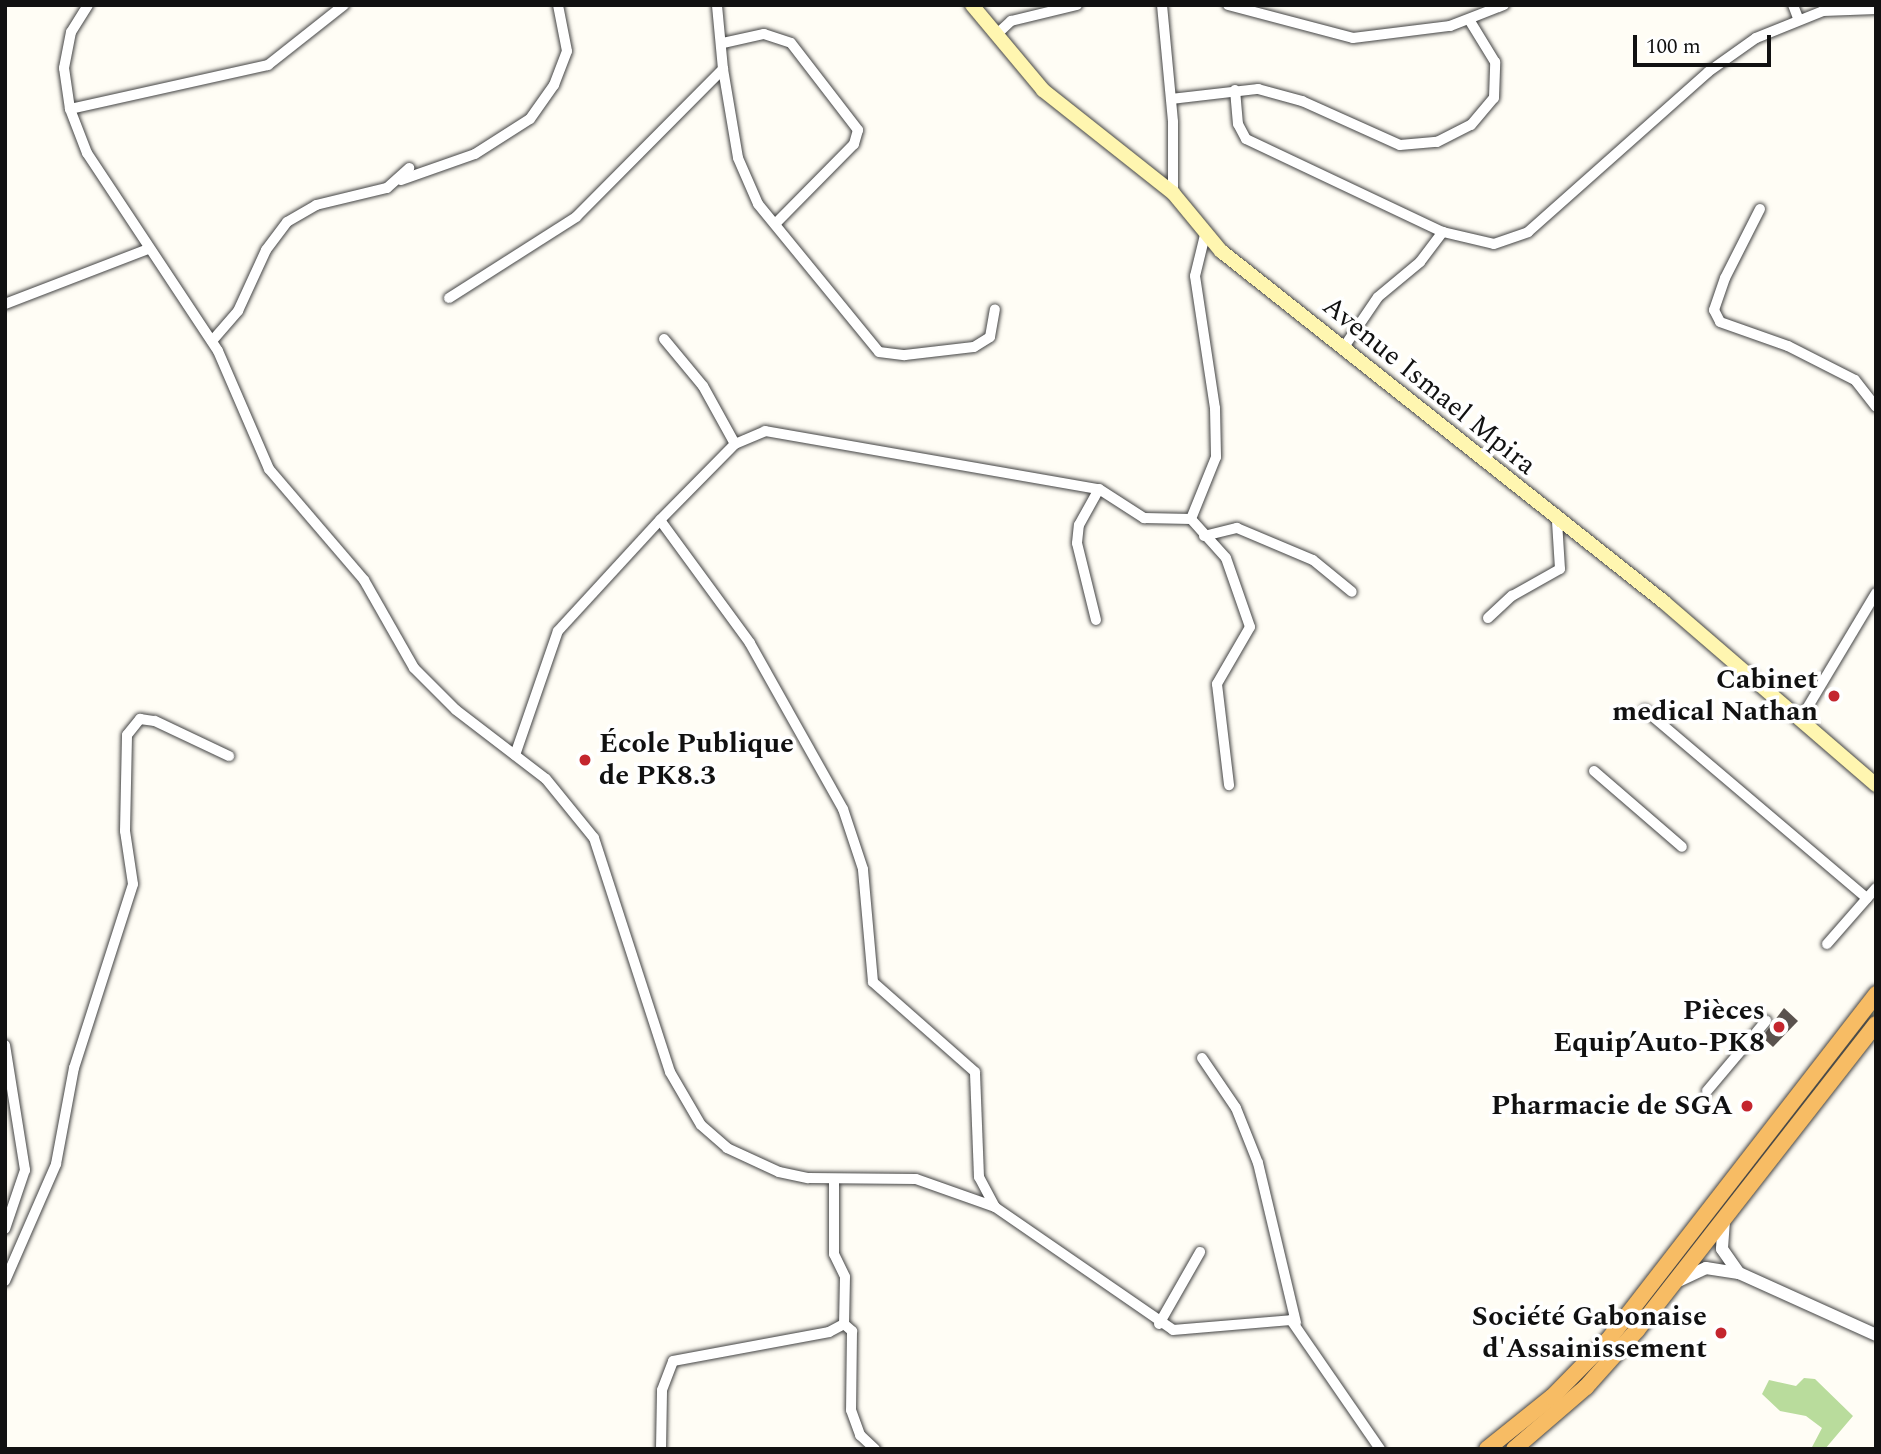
<!DOCTYPE html>
<meta charset="utf-8">
<style>
body{margin:0}
#map{position:relative;width:1881px;height:1454px;overflow:hidden;background:#fffdf5;font-family:Spectral,serif}
div>[style]{position:absolute}
.green>*{inset:0;background:#d5ebbd}
.forest>*{inset:0;background:#b9dc9c}
.building>*{inset:0;background:#5a524d}
.roads{filter:drop-shadow(0 0 2px #444) drop-shadow(0 0 2px #444)}
.minor>*{height:10px;margin:-5px;padding:0 5px;transform-origin:5px;border-radius:5px;background:#fff}
.tertiary>*{height:12px;margin:-6px;padding:0 6px;transform-origin:6px;border-radius:6px;background:#fff}
.secondary>*{height:14px;margin:-7px;padding:0 7px;transform-origin:7px;border-radius:7px;background:#fff6b0}
.trunk>*{height:16px;margin:-8px;padding:0 8px;transform-origin:8px;border-radius:8px;background:#f7bc64}
.dots>*{width:19px;height:19px;translate:-50% -50%;box-sizing:border-box;border:4px solid #fff;border-radius:50%}
span{translate:-50% -50%;white-space:nowrap;text-align:center;line-height:1.15;-webkit-text-stroke:7px #fff;paint-order:stroke}
.street-label{font-size:28px;color:#111}
.poi-label{font-size:28px;color:#111;font-weight:700}
.right{translate:-100% -50%;text-align:right}
.left{translate:0 -50%;text-align:left}
.frame{position:absolute;inset:0;border:7px solid #111;pointer-events:none}
.scale{position:absolute;left:1633px;top:35px;width:138px;height:32px;box-sizing:border-box;border:4px solid #111;border-top:0;padding-left:9px;font-size:21px;line-height:24px;white-space:nowrap;color:#111;-webkit-text-stroke:5px #fff;paint-order:stroke}
</style>
<div id="map">
<div class="green">
<div style="clip-path:polygon(1876px 1004px,1876px 1012px,1598px 1367px,1519px 1439px,1497px 1449px,1543px 1414px)"></div>
</div>
<div class="forest">
<div style="clip-path:polygon(1804px 1378px,1815px 1379px,1853px 1416px,1825px 1449px,1811px 1449px,1822px 1428px,1806px 1416px,1780px 1411px,1762px 1394px,1769px 1380px,1796px 1386px)"></div>
</div>
<div class="building">
<div style="clip-path:polygon(1784px 1008px,1798px 1021px,1773px 1047px,1762px 1037px)"></div>
</div>
<div class="roads">
<div class="minor">
<div style="left:88px;top:5px;width:32px;rotate:122deg"></div>
<div style="left:71px;top:32px;width:37px;rotate:101deg"></div>
<div style="left:64px;top:68px;width:41px;rotate:81.7deg"></div>
<div style="left:70px;top:109px;width:47px;rotate:68.9deg"></div>
<div style="left:87px;top:153px;width:237px;rotate:56.5deg"></div>
<div style="left:218px;top:351px;width:129px;rotate:66.6deg"></div>
<div style="left:269px;top:469px;width:146px;rotate:49.4deg"></div>
<div style="left:364px;top:580px;width:101px;rotate:60.4deg"></div>
<div style="left:414px;top:668px;width:59px;rotate:45deg"></div>
<div style="left:456px;top:710px;width:113px;rotate:37.5deg"></div>
<div style="left:546px;top:779px;width:76px;rotate:50.9deg"></div>
<div style="left:594px;top:838px;width:246px;rotate:72deg"></div>
<div style="left:670px;top:1072px;width:61px;rotate:59.7deg"></div>
<div style="left:701px;top:1125px;width:35px;rotate:41deg"></div>
<div style="left:727px;top:1148px;width:57px;rotate:24.8deg"></div>
<div style="left:779px;top:1172px;width:30px;rotate:12deg"></div>
<div style="left:808px;top:1178px;width:108px;rotate:0.5deg"></div>
<div style="left:916px;top:1179px;width:84px;rotate:19.5deg"></div>
<div style="left:995px;top:1207px;width:216px;rotate:34.6deg"></div>
<div style="left:1173px;top:1330px;width:118px;rotate:-4.8deg"></div>
<div style="left:1291px;top:1320px;width:157px;rotate:55.4deg"></div>
<div style="left:1162px;top:5px;width:118px;rotate:84.6deg"></div>
<div style="left:1173px;top:122px;width:71px;rotate:90deg"></div>
<div style="left:1228px;top:5px;width:129px;rotate:14.8deg"></div>
<div style="left:1353px;top:38px;width:98px;rotate:-7.1deg"></div>
<div style="left:1450px;top:26px;width:58px;rotate:-21.3deg"></div>
<div style="left:1793px;top:5px;width:14px;rotate:69deg"></div>
<div style="left:996px;top:35px;width:21px;rotate:-43deg"></div>
<div style="left:1011px;top:21px;width:68px;rotate:-13.6deg"></div>
<div style="left:723px;top:43px;width:42px;rotate:-12.4deg"></div>
<div style="left:764px;top:34px;width:28px;rotate:18deg"></div>
<div style="left:791px;top:43px;width:110px;rotate:52.4deg"></div>
<div style="left:858px;top:130px;width:15px;rotate:106deg"></div>
<div style="left:854px;top:144px;width:112px;rotate:134.6deg"></div>
<div style="left:723px;top:69px;width:90px;rotate:80.4deg"></div>
<div style="left:738px;top:158px;width:50px;rotate:66.5deg"></div>
<div style="left:758px;top:204px;width:191px;rotate:50.7deg"></div>
<div style="left:879px;top:352px;width:26px;rotate:7deg"></div>
<div style="left:905px;top:355px;width:69px;rotate:-6.6deg"></div>
<div style="left:974px;top:347px;width:19px;rotate:-32deg"></div>
<div style="left:990px;top:337px;width:28px;rotate:-80deg"></div>
<div style="left:1235px;top:90px;width:34px;rotate:85deg"></div>
<div style="left:1238px;top:124px;width:17px;rotate:62deg"></div>
<div style="left:1246px;top:139px;width:218px;rotate:25.3deg"></div>
<div style="left:1443px;top:232px;width:52px;rotate:13.2deg"></div>
<div style="left:1494px;top:244px;width:36px;rotate:-19deg"></div>
<div style="left:1528px;top:232px;width:241px;rotate:-41.6deg"></div>
<div style="left:1708px;top:72px;width:59px;rotate:-35.3deg"></div>
<div style="left:1756px;top:38px;width:72px;rotate:-21.9deg"></div>
<div style="left:1823px;top:11px;width:53px;rotate:-2.2deg"></div>
<div style="left:1171px;top:99px;width:88px;rotate:-6.6deg"></div>
<div style="left:1258px;top:89px;width:46px;rotate:15.3deg"></div>
<div style="left:1302px;top:101px;width:107px;rotate:24.2deg"></div>
<div style="left:1400px;top:145px;width:37px;rotate:-5deg"></div>
<div style="left:1437px;top:142px;width:38px;rotate:-27deg"></div>
<div style="left:1471px;top:125px;width:35px;rotate:-50deg"></div>
<div style="left:1494px;top:98px;width:36px;rotate:-88deg"></div>
<div style="left:1495px;top:62px;width:48px;rotate:-121.4deg"></div>
<div style="left:70px;top:109px;width:203px;rotate:-12.5deg"></div>
<div style="left:268px;top:65px;width:97px;rotate:-38.3deg"></div>
<div style="left:401px;top:180px;width:78px;rotate:-19.4deg"></div>
<div style="left:475px;top:154px;width:65px;rotate:-32.5deg"></div>
<div style="left:530px;top:119px;width:42px;rotate:-54.8deg"></div>
<div style="left:554px;top:85px;width:36px;rotate:-69deg"></div>
<div style="left:567px;top:51px;width:47px;rotate:-101.1deg"></div>
<div style="left:1760px;top:209px;width:77px;rotate:116.9deg"></div>
<div style="left:1725px;top:278px;width:34px;rotate:109deg"></div>
<div style="left:1714px;top:310px;width:13px;rotate:63deg"></div>
<div style="left:1720px;top:322px;width:72px;rotate:19.4deg"></div>
<div style="left:1788px;top:346px;width:75px;rotate:26.9deg"></div>
<div style="left:1855px;top:380px;width:34px;rotate:52deg"></div>
<div style="left:1205px;top:235px;width:42px;rotate:103.7deg"></div>
<div style="left:1195px;top:276px;width:134px;rotate:81.4deg"></div>
<div style="left:1215px;top:408px;width:49px;rotate:88.8deg"></div>
<div style="left:1216px;top:457px;width:67px;rotate:112deg"></div>
<div style="left:1191px;top:519px;width:52px;rotate:48.1deg"></div>
<div style="left:1226px;top:558px;width:73px;rotate:70.8deg"></div>
<div style="left:1250px;top:627px;width:66px;rotate:120.1deg"></div>
<div style="left:1217px;top:684px;width:102px;rotate:83.2deg"></div>
<div style="left:449px;top:298px;width:151px;rotate:-32.5deg"></div>
<div style="left:576px;top:217px;width:209px;rotate:-45.2deg"></div>
<div style="left:723px;top:69px;width:64px;rotate:-95.4deg"></div>
<div style="left:5px;top:304px;width:153px;rotate:-21deg"></div>
<div style="left:664px;top:339px;width:61px;rotate:50.3deg"></div>
<div style="left:703px;top:386px;width:66px;rotate:61.1deg"></div>
<div style="left:212px;top:341px;width:40px;rotate:-49deg"></div>
<div style="left:238px;top:311px;width:67px;rotate:-65.3deg"></div>
<div style="left:266px;top:250px;width:35px;rotate:-53deg"></div>
<div style="left:287px;top:222px;width:34px;rotate:-30deg"></div>
<div style="left:316px;top:205px;width:73px;rotate:-13.5deg"></div>
<div style="left:387px;top:188px;width:30px;rotate:-42deg"></div>
<div style="left:1344px;top:347px;width:60px;rotate:-55.8deg"></div>
<div style="left:1378px;top:297px;width:55px;rotate:-39.8deg"></div>
<div style="left:1420px;top:262px;width:38px;rotate:-53deg"></div>
<div style="left:1204px;top:536px;width:34px;rotate:-14deg"></div>
<div style="left:1237px;top:528px;width:82px;rotate:22.8deg"></div>
<div style="left:1313px;top:560px;width:50px;rotate:39.4deg"></div>
<div style="left:1488px;top:618px;width:33px;rotate:-43deg"></div>
<div style="left:1512px;top:596px;width:55px;rotate:-29.4deg"></div>
<div style="left:1560px;top:569px;width:48px;rotate:-93.6deg"></div>
<div style="left:1096px;top:620px;width:79px;rotate:-103.9deg"></div>
<div style="left:1077px;top:543px;width:18px;rotate:-84deg"></div>
<div style="left:1079px;top:525px;width:41px;rotate:-60.9deg"></div>
<div style="left:1645px;top:710px;width:291px;rotate:40.3deg"></div>
<div style="left:1800px;top:720px;width:148px;rotate:-59.1deg"></div>
<div style="left:515px;top:755px;width:131px;rotate:-70.9deg"></div>
<div style="left:558px;top:631px;width:151px;rotate:-47.4deg"></div>
<div style="left:1594px;top:771px;width:116px;rotate:40.8deg"></div>
<div style="left:1827px;top:944px;width:74px;rotate:-48.8deg"></div>
<div style="left:5px;top:1045px;width:127px;rotate:80.9deg"></div>
<div style="left:25px;top:1170px;width:62px;rotate:108.7deg"></div>
<div style="left:1202px;top:1058px;width:60px;rotate:55.8deg"></div>
<div style="left:1236px;top:1108px;width:59px;rotate:68.2deg"></div>
<div style="left:1258px;top:1163px;width:164px;rotate:76.6deg"></div>
<div style="left:1707px;top:1091px;width:92px;rotate:-49.9deg"></div>
<div style="left:834px;top:1179px;width:75px;rotate:90deg"></div>
<div style="left:834px;top:1254px;width:25px;rotate:64deg"></div>
<div style="left:845px;top:1277px;width:47px;rotate:91.2deg"></div>
<div style="left:995px;top:1207px;width:34px;rotate:-118deg"></div>
<div style="left:979px;top:1177px;width:105px;rotate:-92.2deg"></div>
<div style="left:975px;top:1072px;width:136px;rotate:-138.6deg"></div>
<div style="left:873px;top:982px;width:113px;rotate:-95.1deg"></div>
<div style="left:863px;top:869px;width:63px;rotate:-108.4deg"></div>
<div style="left:843px;top:809px;width:190px;rotate:-119.3deg"></div>
<div style="left:750px;top:643px;width:152px;rotate:-126.2deg"></div>
<div style="left:660px;top:520px;width:107px;rotate:-45.4deg"></div>
<div style="left:735px;top:444px;width:33px;rotate:-23deg"></div>
<div style="left:765px;top:431px;width:339px;rotate:9.9deg"></div>
<div style="left:1099px;top:489px;width:54px;rotate:32.8deg"></div>
<div style="left:1144px;top:518px;width:47px;rotate:1.2deg"></div>
<div style="left:5px;top:1281px;width:128px;rotate:-66.4deg"></div>
<div style="left:56px;top:1164px;width:98px;rotate:-79.4deg"></div>
<div style="left:74px;top:1068px;width:193px;rotate:-72.2deg"></div>
<div style="left:133px;top:884px;width:54px;rotate:-98.6deg"></div>
<div style="left:125px;top:831px;width:96px;rotate:-88.8deg"></div>
<div style="left:127px;top:735px;width:21px;rotate:-51deg"></div>
<div style="left:140px;top:719px;width:15px;rotate:8deg"></div>
<div style="left:155px;top:721px;width:82px;rotate:25.3deg"></div>
<div style="left:1159px;top:1324px;width:83px;rotate:-60.3deg"></div>
<div style="left:661px;top:1449px;width:59px;rotate:-89deg"></div>
<div style="left:662px;top:1390px;width:31px;rotate:-69deg"></div>
<div style="left:673px;top:1361px;width:159px;rotate:-10.5deg"></div>
<div style="left:829px;top:1332px;width:17px;rotate:-28deg"></div>
<div style="left:844px;top:1324px;width:11px;rotate:41deg"></div>
<div style="left:852px;top:1331px;width:79px;rotate:90.7deg"></div>
<div style="left:851px;top:1410px;width:27px;rotate:70deg"></div>
<div style="left:860px;top:1435px;width:21px;rotate:43deg"></div>
</div>
<div class="tertiary">
<div style="left:1724px;top:1220px;width:29px;rotate:94deg"></div>
<div style="left:1722px;top:1249px;width:29px;rotate:55deg"></div>
<div style="left:1676px;top:1282px;width:33px;rotate:-25deg"></div>
<div style="left:1706px;top:1268px;width:33px;rotate:9deg"></div>
<div style="left:1739px;top:1273px;width:150px;rotate:24.3deg"></div>
</div>
<div class="secondary">
<div style="left:972px;top:5px;width:111px;rotate:50.1deg"></div>
<div style="left:1043px;top:90px;width:166px;rotate:38.4deg"></div>
<div style="left:1173px;top:193px;width:75px;rotate:50.4deg"></div>
<div style="left:1221px;top:251px;width:565px;rotate:38.39deg"></div>
<div style="left:1664px;top:602px;width:280px;rotate:40.8deg"></div>
</div>
<div class="trunk">
<div style="left:1487px;top:1449px;width:83px;rotate:-38.7deg"></div>
<div style="left:1552px;top:1397px;width:80px;rotate:-45.5deg"></div>
<div style="left:1608px;top:1340px;width:438px;rotate:-52.2deg"></div>
<div style="left:1514px;top:1449px;width:95px;rotate:-40.7deg"></div>
<div style="left:1586px;top:1387px;width:76px;rotate:-48.2deg"></div>
<div style="left:1637px;top:1330px;width:388px;rotate:-52deg"></div>
</div>
</div>
<div class="dots">
<div style="left:1834px;top:696px;background:#c4262e"></div>
<div style="left:585px;top:760px;background:#c4262e"></div>
<div style="left:1779px;top:1027px;background:#c4262e"></div>
<div style="left:1747px;top:1106px;background:#c4262e"></div>
<div style="left:1721px;top:1333px;background:#c4262e"></div>
</div>
<div class="street-label">
<span style="left:1429px;top:386px;rotate:39deg">Avenue Ismael Mpira</span>
</div>
<div class="poi-label">
<span class="right" style="left:1818px;top:696px">Cabinet<br>medical Nathan</span>
<span class="left" style="left:599px;top:760px">École Publique<br>de PK8.3</span>
<span class="right" style="left:1765px;top:1027px">Pièces<br>Equip’Auto-PK8</span>
<span class="right" style="left:1733px;top:1106px">Pharmacie de SGA</span>
<span class="right" style="left:1707px;top:1333px">Société Gabonaise<br>d'Assainissement</span>
</div>
<div class="frame"></div>
<div class="scale">100 m</div>
</div>
